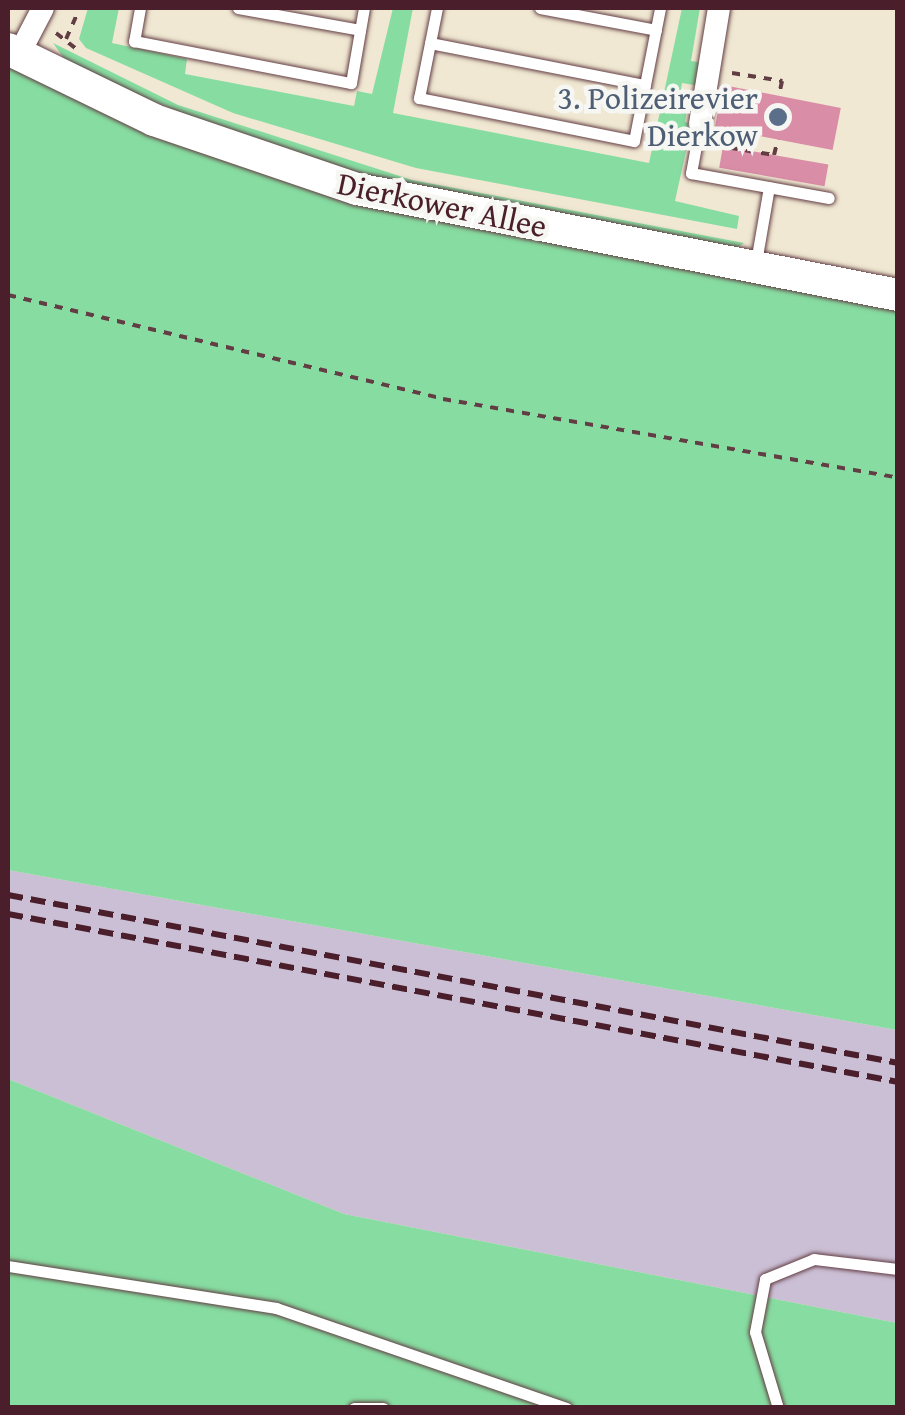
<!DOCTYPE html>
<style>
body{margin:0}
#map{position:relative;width:905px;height:1415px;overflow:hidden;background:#f0e8d2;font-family:"Gentium Book Plus",serif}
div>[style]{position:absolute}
.industrial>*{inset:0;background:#cbbfd5}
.green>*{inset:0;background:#87dda1}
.building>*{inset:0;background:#d98da6;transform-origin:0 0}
.path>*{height:4px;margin-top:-2px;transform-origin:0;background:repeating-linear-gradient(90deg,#633d44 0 8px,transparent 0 16px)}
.roads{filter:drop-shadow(0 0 2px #633d44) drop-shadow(0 0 2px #633d44)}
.lane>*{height:11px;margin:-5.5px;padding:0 5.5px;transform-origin:5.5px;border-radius:5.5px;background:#fff}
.street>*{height:22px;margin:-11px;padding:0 11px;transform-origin:11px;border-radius:11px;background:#fff}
.secondary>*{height:32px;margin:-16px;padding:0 16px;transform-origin:16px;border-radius:16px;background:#fff}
.rail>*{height:6px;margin-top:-3px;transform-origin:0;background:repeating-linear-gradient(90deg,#4a1f2b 0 15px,transparent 0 23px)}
.dots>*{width:28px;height:28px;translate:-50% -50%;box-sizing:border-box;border:5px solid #f6f6f2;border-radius:50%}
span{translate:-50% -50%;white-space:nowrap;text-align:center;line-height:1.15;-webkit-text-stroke:9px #f6f6f2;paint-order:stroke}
.service-label{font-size:32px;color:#4e5e75}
.right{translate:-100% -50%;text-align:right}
.street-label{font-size:32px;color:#4a1f2b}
.frame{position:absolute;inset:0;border:10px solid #4a1f2b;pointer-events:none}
</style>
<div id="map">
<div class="industrial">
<div style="clip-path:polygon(8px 870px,897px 1030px,897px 1323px,344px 1214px,8px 1079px)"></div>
</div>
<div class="green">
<div style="clip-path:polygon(88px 8px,119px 8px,112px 43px,187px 59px,185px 74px,354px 106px,357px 91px,372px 94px,393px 8px,413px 8px,393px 113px,649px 163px,682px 8px,700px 8px,691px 61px,705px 63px,699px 86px,682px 83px,680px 96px,689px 99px,685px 122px,692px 124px,675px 201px,739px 216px,737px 229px,416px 168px,233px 113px,86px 48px,79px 39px)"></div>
<div style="clip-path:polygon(53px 43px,178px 105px,412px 180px,744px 243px,734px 250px,408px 188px,276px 151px,71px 68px)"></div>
<div style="clip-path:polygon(8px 64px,136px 128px,897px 305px,897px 1030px,8px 870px)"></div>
<div style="clip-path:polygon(8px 1079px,344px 1214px,897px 1323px,897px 1407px,8px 1407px)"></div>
</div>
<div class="building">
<div style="left:723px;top:85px;width:120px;height:43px;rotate:11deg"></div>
<div style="left:723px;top:146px;width:107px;height:22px;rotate:10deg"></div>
</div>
<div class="path">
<div style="left:56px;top:33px;width:31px;rotate:38deg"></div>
<div style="left:66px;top:39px;width:34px;rotate:-66deg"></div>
<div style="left:732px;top:73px;width:51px;rotate:9.1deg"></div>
<div style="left:782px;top:81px;width:14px;rotate:102deg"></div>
<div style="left:714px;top:145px;width:61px;rotate:9.5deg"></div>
<div style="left:774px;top:155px;width:16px;rotate:-76deg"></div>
<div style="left:8px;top:295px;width:447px;rotate:13.4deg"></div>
<div style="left:443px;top:399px;width:462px;rotate:9.8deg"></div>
</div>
<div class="roads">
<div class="lane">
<div style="left:140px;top:8px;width:34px;rotate:100deg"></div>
<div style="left:134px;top:41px;width:221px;rotate:11deg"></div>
<div style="left:351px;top:83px;width:76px;rotate:-80.2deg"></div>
<div style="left:238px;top:8px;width:124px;rotate:10.2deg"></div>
<div style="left:437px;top:8px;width:92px;rotate:101.3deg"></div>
<div style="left:419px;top:98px;width:219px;rotate:11.3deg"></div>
<div style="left:634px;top:141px;width:136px;rotate:-78.9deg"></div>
<div style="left:540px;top:8px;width:118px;rotate:10.7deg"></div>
<div style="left:430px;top:43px;width:219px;rotate:11.1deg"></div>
<div style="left:700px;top:124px;width:50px;rotate:100.4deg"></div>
<div style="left:691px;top:173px;width:140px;rotate:10.3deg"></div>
<div style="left:756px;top:262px;width:76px;rotate:-80.2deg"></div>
<div style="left:8px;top:1266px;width:271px;rotate:8.9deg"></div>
<div style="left:276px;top:1308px;width:307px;rotate:19deg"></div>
<div style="left:354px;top:1408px;width:29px"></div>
<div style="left:778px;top:1408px;width:79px;rotate:-106.8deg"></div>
<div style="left:755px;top:1332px;width:54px;rotate:-79.3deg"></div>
<div style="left:765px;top:1279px;width:53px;rotate:-22.2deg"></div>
<div style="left:814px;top:1259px;width:85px;rotate:6.8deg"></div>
</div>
<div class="street">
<div style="left:18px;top:56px;width:54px;rotate:-62.5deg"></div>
<div style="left:700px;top:124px;width:118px;rotate:-80.7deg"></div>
</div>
<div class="secondary">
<div style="left:8px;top:49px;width:162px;rotate:25.9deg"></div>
<div style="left:154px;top:120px;width:214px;rotate:18.8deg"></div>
<div style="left:357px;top:189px;width:551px;rotate:11.09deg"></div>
</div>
</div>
<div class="rail">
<div style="left:8px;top:895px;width:906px;rotate:10.69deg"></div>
<div style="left:8px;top:914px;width:906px;rotate:10.69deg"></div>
</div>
<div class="dots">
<div style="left:778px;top:117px;background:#5c6f8a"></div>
</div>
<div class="service-label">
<span class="right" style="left:758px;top:117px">3. Polizeirevier<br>Dierkow</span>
</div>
<div class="street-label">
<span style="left:442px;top:205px;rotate:12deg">Dierkower Allee</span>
</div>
<div class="frame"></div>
</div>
